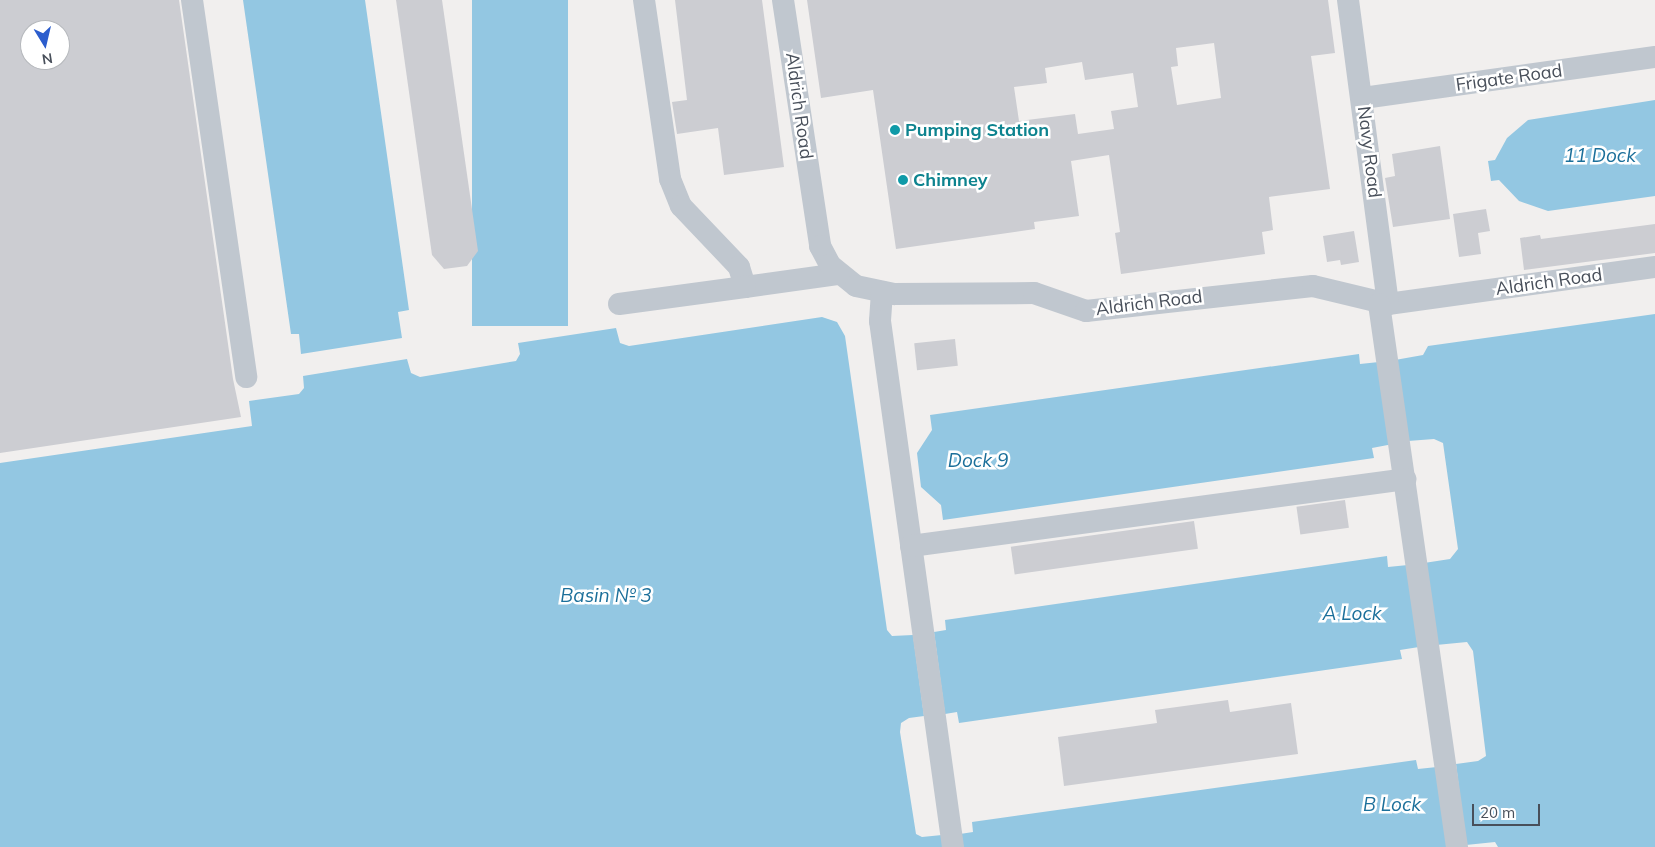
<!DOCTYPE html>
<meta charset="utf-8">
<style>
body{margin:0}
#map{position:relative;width:1655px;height:847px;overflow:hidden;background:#f1efee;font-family:Mulish,sans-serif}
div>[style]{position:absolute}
.water>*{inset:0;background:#93c7e2;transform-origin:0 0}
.building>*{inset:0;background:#cccdd2;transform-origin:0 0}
.minor>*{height:22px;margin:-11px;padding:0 11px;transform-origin:11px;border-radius:11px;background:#c0c7cf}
.dots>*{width:14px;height:14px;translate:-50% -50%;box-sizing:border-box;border:2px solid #fff;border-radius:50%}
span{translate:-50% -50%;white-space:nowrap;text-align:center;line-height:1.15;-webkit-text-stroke:5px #fff;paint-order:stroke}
.street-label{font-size:18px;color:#484f5a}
.culture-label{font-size:18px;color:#0d838f;font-weight:700}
.left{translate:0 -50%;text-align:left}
.water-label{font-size:19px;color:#1b6f9a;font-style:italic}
.north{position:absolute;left:20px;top:20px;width:50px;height:50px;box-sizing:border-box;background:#fff;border:1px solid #b6b9bd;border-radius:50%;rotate:171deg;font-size:14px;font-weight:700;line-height:20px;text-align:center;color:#484f5a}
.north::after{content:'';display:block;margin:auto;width:18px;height:22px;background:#2c5dcd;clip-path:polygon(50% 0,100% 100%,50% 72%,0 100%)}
.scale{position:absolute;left:1472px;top:804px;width:68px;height:22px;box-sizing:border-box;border:2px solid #484f5a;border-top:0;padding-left:6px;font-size:15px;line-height:18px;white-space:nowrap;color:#484f5a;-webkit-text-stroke:4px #fff;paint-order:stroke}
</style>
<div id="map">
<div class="water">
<div style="clip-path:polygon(243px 0,365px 0,409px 310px,398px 312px,402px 338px,301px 354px,299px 334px,291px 334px)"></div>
<div style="left:472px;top:0;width:96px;height:326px"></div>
<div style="clip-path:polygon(1655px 100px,1655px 196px,1548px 211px,1519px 201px,1499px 180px,1491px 181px,1488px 161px,1495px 160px,1507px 138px,1528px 120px)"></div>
<div style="clip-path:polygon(1655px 314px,1655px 847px,1498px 847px,1495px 842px,1466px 845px,1456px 764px,1478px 761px,1486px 756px,1473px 651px,1467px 642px,1436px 645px,1424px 563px,1450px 559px,1458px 549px,1443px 443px,1434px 439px,1408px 441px,1395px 360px,1423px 355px,1428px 346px)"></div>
<div style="clip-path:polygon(822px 317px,837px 322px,845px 336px,887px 630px,892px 636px,913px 635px,924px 716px,909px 718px,901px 723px,900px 732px,916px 834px,922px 837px,942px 835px,944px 847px,0 847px,0 463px,252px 426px,249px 401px,299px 394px,304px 388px,303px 376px,407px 359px,411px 373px,420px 377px,516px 361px,520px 354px,518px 343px,616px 328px,620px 343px,629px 346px)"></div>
<div style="clip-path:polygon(1359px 354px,1360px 364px,1379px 362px,1393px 444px,1372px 448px,1374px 458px,943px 520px,941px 505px,921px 487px,917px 453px,932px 430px,930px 415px)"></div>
<div style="clip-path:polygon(1387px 556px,1388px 567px,1408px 565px,1419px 647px,1400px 650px,1402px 659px,959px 723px,957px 712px,945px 714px,934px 632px,946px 630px,945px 620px)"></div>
<div style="clip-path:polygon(1416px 760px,1418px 769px,1437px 767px,1448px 847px,962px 847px,960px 834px,973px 832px,972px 822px)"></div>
</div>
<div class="building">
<div style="clip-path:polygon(evenodd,0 0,179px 0,233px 379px,241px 417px,0 453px,0 0,30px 30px,60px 30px,60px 60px,30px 60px,30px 30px)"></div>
<div style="clip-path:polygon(396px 0,442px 0,478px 251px,467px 266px,444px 269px,432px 255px)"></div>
<div style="clip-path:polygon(675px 0,762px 0,784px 167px,724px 175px,718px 128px,677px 134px,672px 102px,687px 100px)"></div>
<div style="clip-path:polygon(evenodd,807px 0,1328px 0,1335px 53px,1311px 56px,1330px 189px,1269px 197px,1273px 230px,1262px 232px,1265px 254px,1121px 274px,1115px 233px,1120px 232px,1109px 155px,1071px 161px,1079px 216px,1034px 222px,1035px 229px,896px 249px,873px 90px,821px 98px,807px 0,1214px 43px,1221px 98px,1177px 105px,1171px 67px,1178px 66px,1176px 48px,1214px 43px,807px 0,1082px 62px,1085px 80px,1133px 73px,1138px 107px,1111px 111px,1114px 129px,1078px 134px,1075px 114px,1019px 121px,1014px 87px,1047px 83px,1045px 68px,1082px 62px)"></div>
<div style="clip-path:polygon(1440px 146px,1450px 219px,1393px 227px,1385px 178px,1395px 176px,1392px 154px)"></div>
<div style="clip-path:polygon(1486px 209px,1490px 231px,1478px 233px,1481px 254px,1459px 257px,1453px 214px)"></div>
<div style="clip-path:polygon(1655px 224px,1655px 253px,1524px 270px,1520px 238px,1540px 235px,1541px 239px)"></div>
<div style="clip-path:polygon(1354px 231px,1359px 262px,1341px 265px,1340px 260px,1327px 262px,1323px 236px)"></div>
<div style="left:955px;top:339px;width:27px;height:41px;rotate:84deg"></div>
<div style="left:1345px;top:500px;width:28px;height:49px;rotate:82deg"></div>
<div style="left:1194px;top:521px;width:28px;height:185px;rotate:82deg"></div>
<div style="clip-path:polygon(1228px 700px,1230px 712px,1291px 703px,1298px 754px,1064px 786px,1058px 737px,1157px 723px,1155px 710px)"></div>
</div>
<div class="minor">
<div style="left:192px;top:0;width:381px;rotate:81.8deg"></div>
<div style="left:644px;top:0;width:181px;rotate:81.7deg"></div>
<div style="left:670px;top:179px;width:29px;rotate:68deg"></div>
<div style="left:681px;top:206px;width:84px;rotate:46.4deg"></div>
<div style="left:739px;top:267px;width:21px;rotate:73deg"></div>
<div style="left:745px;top:287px;width:95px;rotate:-7.9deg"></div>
<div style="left:783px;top:0;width:249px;rotate:81.4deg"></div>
<div style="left:820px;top:246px;width:21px;rotate:62deg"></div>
<div style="left:830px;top:265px;width:33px;rotate:39deg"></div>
<div style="left:856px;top:286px;width:39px;rotate:12deg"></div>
<div style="left:894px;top:294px;width:140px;rotate:-0.4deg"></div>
<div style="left:1034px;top:293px;width:55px;rotate:19.1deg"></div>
<div style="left:1086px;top:311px;width:228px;rotate:-6.3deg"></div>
<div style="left:1313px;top:286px;width:77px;rotate:13.5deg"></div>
<div style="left:1388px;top:304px;width:270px;rotate:-7.9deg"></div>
<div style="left:1348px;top:0;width:307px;rotate:82.5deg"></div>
<div style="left:1363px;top:98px;width:295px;rotate:-8deg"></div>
<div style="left:882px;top:292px;width:29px;rotate:94deg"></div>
<div style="left:880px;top:321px;width:531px;rotate:82.1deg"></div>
<div style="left:619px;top:304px;width:127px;rotate:-7.7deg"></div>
<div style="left:1379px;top:304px;width:549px;rotate:81.83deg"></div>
<div style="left:911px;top:546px;width:499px;rotate:-7.7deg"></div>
</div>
<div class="dots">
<div style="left:895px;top:130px;background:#0f9aa8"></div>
<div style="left:903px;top:180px;background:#0f9aa8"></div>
</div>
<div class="street-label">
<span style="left:1509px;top:78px;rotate:-8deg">Frigate Road</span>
<span style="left:799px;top:106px;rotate:82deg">Aldrich Road</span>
<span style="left:1369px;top:152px;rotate:83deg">Navy Road</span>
<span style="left:1549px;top:282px;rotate:-8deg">Aldrich Road</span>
<span style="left:1149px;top:303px;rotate:-7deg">Aldrich Road</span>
</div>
<div class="culture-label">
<span class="left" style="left:905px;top:130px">Pumping Station</span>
<span class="left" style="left:913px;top:180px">Chimney</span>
</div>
<div class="water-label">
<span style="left:1600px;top:156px">11 Dock</span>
<span style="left:978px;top:461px">Dock 9</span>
<span style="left:606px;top:596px">Basin № 3</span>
<span style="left:1352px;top:614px">A Lock</span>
<span style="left:1392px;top:805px">B Lock</span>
</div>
<div class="north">N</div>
<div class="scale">20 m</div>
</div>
